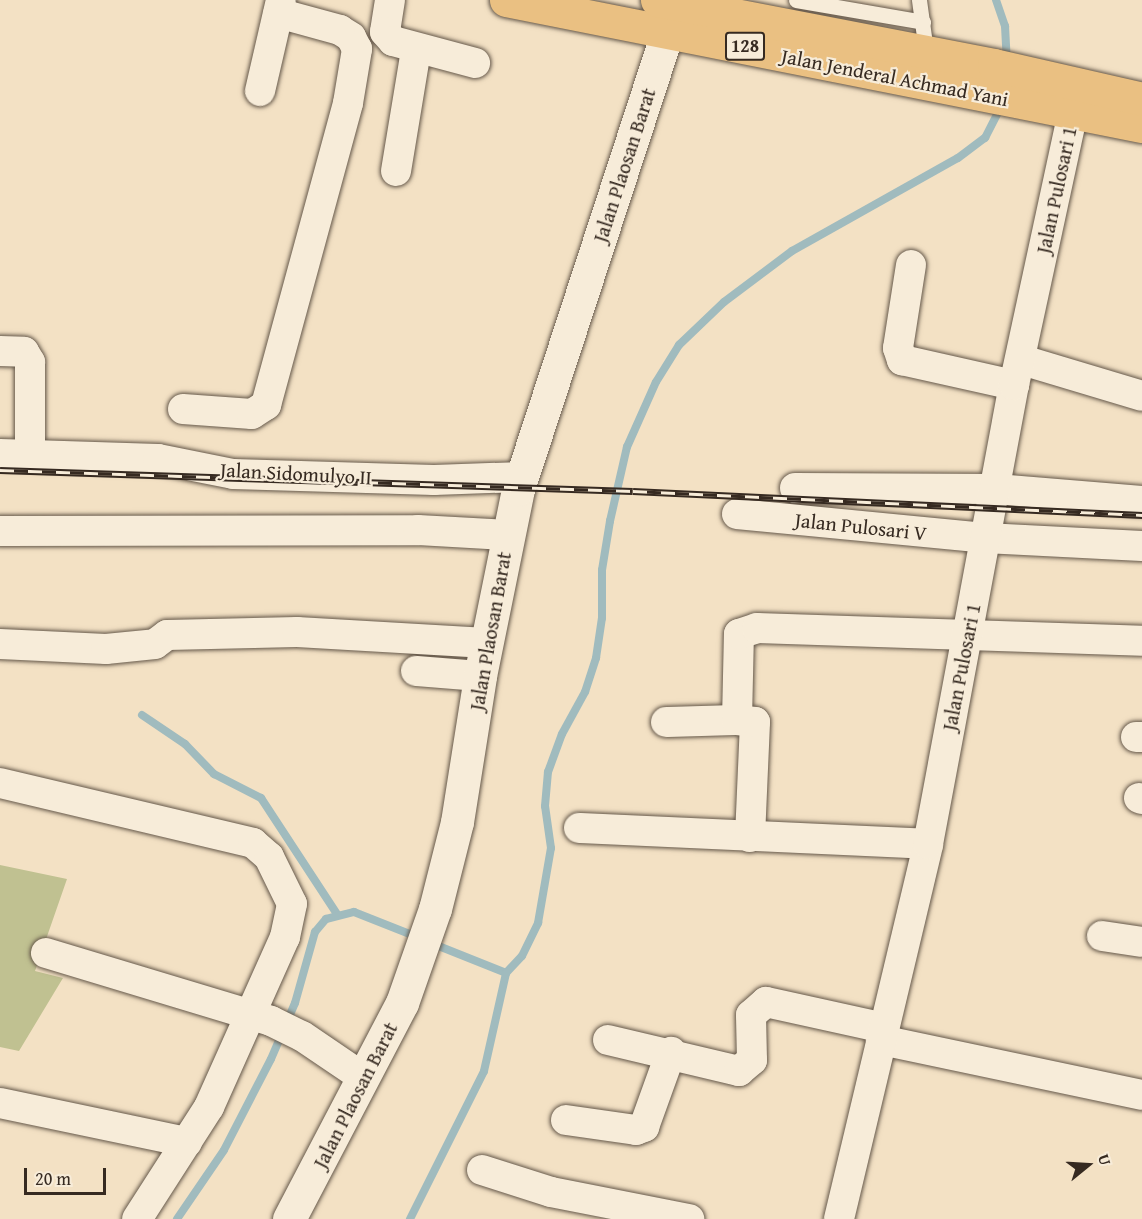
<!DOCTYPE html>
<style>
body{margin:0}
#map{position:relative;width:1142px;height:1219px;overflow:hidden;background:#f3e1c4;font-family:"Gentium Book Plus",serif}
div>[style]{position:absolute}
.green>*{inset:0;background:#c0c191}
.stream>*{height:8px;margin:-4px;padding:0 4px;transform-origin:4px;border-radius:4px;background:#a0bbbe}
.roads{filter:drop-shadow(0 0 2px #65584a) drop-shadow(0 0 2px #65584a)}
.lane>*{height:15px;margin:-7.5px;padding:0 7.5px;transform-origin:7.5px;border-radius:7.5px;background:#f7ecd9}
.street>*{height:30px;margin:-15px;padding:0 15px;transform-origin:15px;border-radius:15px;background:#f7ecd9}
.secondary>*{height:33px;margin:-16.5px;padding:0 16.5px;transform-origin:16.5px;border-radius:16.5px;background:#f7ecd9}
.primary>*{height:33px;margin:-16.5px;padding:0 16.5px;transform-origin:16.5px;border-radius:16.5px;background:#eac082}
.rail>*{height:7px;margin-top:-3.5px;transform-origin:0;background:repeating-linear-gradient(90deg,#f7ecd9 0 14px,#362a21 0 28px);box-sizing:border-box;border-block:2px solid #362a21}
span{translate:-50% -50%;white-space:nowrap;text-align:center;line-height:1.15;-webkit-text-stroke:4.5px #f7ecd9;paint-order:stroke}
.shield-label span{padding:2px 4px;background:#f7ecd9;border:2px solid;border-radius:4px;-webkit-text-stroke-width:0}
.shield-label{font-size:18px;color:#362a21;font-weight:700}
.street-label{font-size:20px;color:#362a21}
.north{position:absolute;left:1058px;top:1135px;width:60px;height:60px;-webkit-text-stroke:4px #f7ecd9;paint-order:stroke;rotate:72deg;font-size:16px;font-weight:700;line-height:24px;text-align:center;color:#362a21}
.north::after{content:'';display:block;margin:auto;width:21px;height:27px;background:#362a21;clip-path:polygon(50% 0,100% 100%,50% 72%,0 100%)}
.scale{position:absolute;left:24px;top:1168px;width:82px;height:27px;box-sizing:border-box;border:3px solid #362a21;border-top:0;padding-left:8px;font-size:18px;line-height:21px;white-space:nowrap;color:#362a21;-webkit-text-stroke:4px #f7ecd9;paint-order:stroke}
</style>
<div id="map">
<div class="green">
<div style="clip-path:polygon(0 865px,67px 879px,35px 971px,63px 978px,19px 1051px,0 1047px)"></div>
</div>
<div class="stream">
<div style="left:996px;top:0;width:28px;rotate:71deg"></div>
<div style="left:1005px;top:26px;width:35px;rotate:87deg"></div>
<div style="left:142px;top:715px;width:52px;rotate:34deg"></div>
<div style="left:185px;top:744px;width:42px;rotate:46deg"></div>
<div style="left:214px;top:774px;width:53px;rotate:27.1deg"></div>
<div style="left:261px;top:798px;width:139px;rotate:56.8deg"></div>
<div style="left:431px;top:943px;width:81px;rotate:21.8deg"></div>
<div style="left:177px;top:1219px;width:83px;rotate:-55.7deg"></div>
<div style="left:224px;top:1150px;width:102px;rotate:-62.7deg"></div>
<div style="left:271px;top:1059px;width:61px;rotate:-66.8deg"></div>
<div style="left:295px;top:1003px;width:74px;rotate:-74.3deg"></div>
<div style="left:315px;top:932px;width:17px;rotate:-50deg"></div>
<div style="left:326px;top:919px;width:29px;rotate:-14deg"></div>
<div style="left:354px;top:912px;width:68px;rotate:21.6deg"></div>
<div style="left:410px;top:1219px;width:165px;rotate:-63.4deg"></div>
<div style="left:484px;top:1071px;width:100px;rotate:-77.3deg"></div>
<div style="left:506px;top:973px;width:23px;rotate:-47deg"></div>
<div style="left:522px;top:956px;width:37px;rotate:-64deg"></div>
<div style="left:538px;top:923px;width:76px;rotate:-80.2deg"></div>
<div style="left:551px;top:848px;width:42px;rotate:-98.1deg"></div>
<div style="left:545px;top:806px;width:34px;rotate:-85deg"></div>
<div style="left:548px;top:772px;width:40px;rotate:-69.8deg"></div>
<div style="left:562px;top:734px;width:48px;rotate:-61.3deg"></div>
<div style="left:585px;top:692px;width:36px;rotate:-72deg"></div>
<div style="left:596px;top:658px;width:40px;rotate:-81.5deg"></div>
<div style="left:602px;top:618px;width:48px;rotate:-90deg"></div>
<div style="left:602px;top:570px;width:50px;rotate:-80.7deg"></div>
<div style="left:610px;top:521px;width:76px;rotate:-77.1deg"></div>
<div style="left:627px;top:447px;width:71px;rotate:-66deg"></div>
<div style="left:656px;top:382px;width:44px;rotate:-58.1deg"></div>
<div style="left:679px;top:345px;width:62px;rotate:-43.7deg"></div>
<div style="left:724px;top:302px;width:85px;rotate:-36.9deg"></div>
<div style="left:792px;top:251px;width:190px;rotate:-29.3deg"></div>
<div style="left:958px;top:158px;width:34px;rotate:-37deg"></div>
<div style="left:985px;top:138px;width:36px;rotate:-63deg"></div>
</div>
<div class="roads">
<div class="lane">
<div style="left:796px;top:0;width:129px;rotate:9.8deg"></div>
<div style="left:919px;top:0;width:51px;rotate:82.2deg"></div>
</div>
<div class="street">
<div style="left:390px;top:0;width:32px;rotate:99deg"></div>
<div style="left:385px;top:32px;width:12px;rotate:48deg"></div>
<div style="left:393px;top:41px;width:85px;rotate:15deg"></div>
<div style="left:260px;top:91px;width:93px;rotate:-77deg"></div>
<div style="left:396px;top:171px;width:123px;rotate:-80.6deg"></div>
<div style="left:911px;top:265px;width:84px;rotate:98.9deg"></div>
<div style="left:898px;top:348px;width:13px;rotate:72deg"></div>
<div style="left:902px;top:360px;width:115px;rotate:12.6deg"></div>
<div style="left:0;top:351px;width:24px;rotate:2deg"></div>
<div style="left:24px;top:352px;width:12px;rotate:59deg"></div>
<div style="left:30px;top:362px;width:92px;rotate:90deg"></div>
<div style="left:1022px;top:360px;width:125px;rotate:16.7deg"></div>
<div style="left:183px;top:409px;width:69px;rotate:4.1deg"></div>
<div style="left:252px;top:414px;width:17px;rotate:-33deg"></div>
<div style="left:266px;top:405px;width:313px;rotate:-74.8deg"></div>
<div style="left:348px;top:103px;width:55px;rotate:-80.5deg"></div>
<div style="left:357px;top:49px;width:13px;rotate:-117deg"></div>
<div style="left:351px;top:37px;width:13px;rotate:-148deg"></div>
<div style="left:340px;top:30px;width:64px;rotate:-164.7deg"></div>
<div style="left:0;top:454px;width:158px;rotate:1.8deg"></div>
<div style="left:158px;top:459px;width:76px;rotate:11.3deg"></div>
<div style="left:233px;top:474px;width:201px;rotate:1.7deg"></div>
<div style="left:434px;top:480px;width:88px;rotate:-2deg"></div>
<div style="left:795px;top:488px;width:201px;rotate:0.3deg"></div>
<div style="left:996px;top:489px;width:146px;rotate:4.7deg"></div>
<div style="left:737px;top:514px;width:249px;rotate:5.5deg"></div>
<div style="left:985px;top:538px;width:157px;rotate:2.9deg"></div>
<div style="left:0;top:531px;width:418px;rotate:-0.1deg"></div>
<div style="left:418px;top:530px;width:90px;rotate:3.2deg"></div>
<div style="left:0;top:644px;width:106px;rotate:2.7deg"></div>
<div style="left:106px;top:649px;width:49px;rotate:-5.8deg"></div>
<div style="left:155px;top:644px;width:15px;rotate:-37deg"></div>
<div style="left:167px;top:635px;width:130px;rotate:-1.3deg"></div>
<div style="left:297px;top:632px;width:190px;rotate:3.3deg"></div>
<div style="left:416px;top:671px;width:64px;rotate:4.5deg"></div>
<div style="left:666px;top:722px;width:71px;rotate:-1.6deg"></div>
<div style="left:1136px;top:737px;width:6px"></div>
<div style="left:0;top:783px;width:260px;rotate:13.3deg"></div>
<div style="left:253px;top:843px;width:21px;rotate:41deg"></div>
<div style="left:269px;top:857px;width:52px;rotate:63.9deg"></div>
<div style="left:292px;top:904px;width:34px;rotate:102deg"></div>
<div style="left:285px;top:937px;width:186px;rotate:114.1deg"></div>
<div style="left:209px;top:1107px;width:133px;rotate:122.7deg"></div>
<div style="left:1139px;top:798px;width:3px;rotate:18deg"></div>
<div style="left:579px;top:828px;width:349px;rotate:2.6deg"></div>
<div style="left:750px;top:837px;width:115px;rotate:-87.5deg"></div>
<div style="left:755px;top:722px;width:18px;rotate:-174deg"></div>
<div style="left:737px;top:720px;width:86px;rotate:-88.7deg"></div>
<div style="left:739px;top:634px;width:19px;rotate:-18deg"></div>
<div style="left:757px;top:628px;width:385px;rotate:1.9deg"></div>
<div style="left:1102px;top:936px;width:40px;rotate:8.5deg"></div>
<div style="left:46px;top:953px;width:235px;rotate:16.8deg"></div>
<div style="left:271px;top:1021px;width:34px;rotate:26deg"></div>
<div style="left:302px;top:1036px;width:75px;rotate:34.1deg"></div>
<div style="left:608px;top:1040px;width:135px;rotate:13.3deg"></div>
<div style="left:739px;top:1071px;width:17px;rotate:-40deg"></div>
<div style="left:752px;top:1060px;width:45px;rotate:-91.3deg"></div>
<div style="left:751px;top:1015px;width:20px;rotate:-41deg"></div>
<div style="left:766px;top:1002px;width:121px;rotate:12.4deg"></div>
<div style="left:881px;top:1040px;width:267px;rotate:11.9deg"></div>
<div style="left:0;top:1103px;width:191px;rotate:11.8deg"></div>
<div style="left:566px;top:1120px;width:71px;rotate:8.1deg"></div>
<div style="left:636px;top:1130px;width:9px;rotate:-21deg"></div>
<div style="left:644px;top:1127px;width:80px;rotate:-70.2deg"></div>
<div style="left:482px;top:1170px;width:72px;rotate:17.7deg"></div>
<div style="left:551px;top:1192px;width:141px;rotate:11.1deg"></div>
<div style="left:839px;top:1219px;width:385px;rotate:-76.6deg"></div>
<div style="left:928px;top:844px;width:467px;rotate:-79.4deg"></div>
<div style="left:1014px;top:385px;width:279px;rotate:-77.8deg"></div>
</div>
<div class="secondary">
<div style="left:289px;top:1219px;width:244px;rotate:-62.4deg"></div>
<div style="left:402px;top:1003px;width:100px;rotate:-70.7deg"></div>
<div style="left:435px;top:909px;width:90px;rotate:-75.8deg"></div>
<div style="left:457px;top:822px;width:148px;rotate:-81deg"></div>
<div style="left:480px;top:676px;width:191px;rotate:-78.5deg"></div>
<div style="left:518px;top:489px;width:482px;rotate:-71.9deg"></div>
</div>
<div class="primary">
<div style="left:506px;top:0;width:648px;rotate:11.21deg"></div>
<div style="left:657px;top:0;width:343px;rotate:10.9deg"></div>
<div style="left:994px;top:65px;width:152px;rotate:12.9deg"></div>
</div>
</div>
<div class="rail">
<div style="left:0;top:470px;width:633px;rotate:1.9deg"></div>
<div style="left:633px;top:491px;width:510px;rotate:2.7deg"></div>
</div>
<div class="shield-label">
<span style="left:745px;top:46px">128</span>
</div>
<div class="street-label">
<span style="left:895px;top:77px;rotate:11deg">Jalan Jenderal Achmad Yani</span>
<span style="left:624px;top:165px;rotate:-72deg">Jalan Plaosan Barat</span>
<span style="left:1056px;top:190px;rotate:-78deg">Jalan Pulosari 1</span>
<span style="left:296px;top:473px;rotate:3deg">Jalan Sidomulyo II</span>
<span style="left:861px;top:526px;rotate:6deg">Jalan Pulosari V</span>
<span style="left:490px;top:631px;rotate:-80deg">Jalan Plaosan Barat</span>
<span style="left:961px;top:667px;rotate:-79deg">Jalan Pulosari 1</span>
<span style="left:355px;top:1095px;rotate:-63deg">Jalan Plaosan Barat</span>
</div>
<div class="north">U</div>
<div class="scale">20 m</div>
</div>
